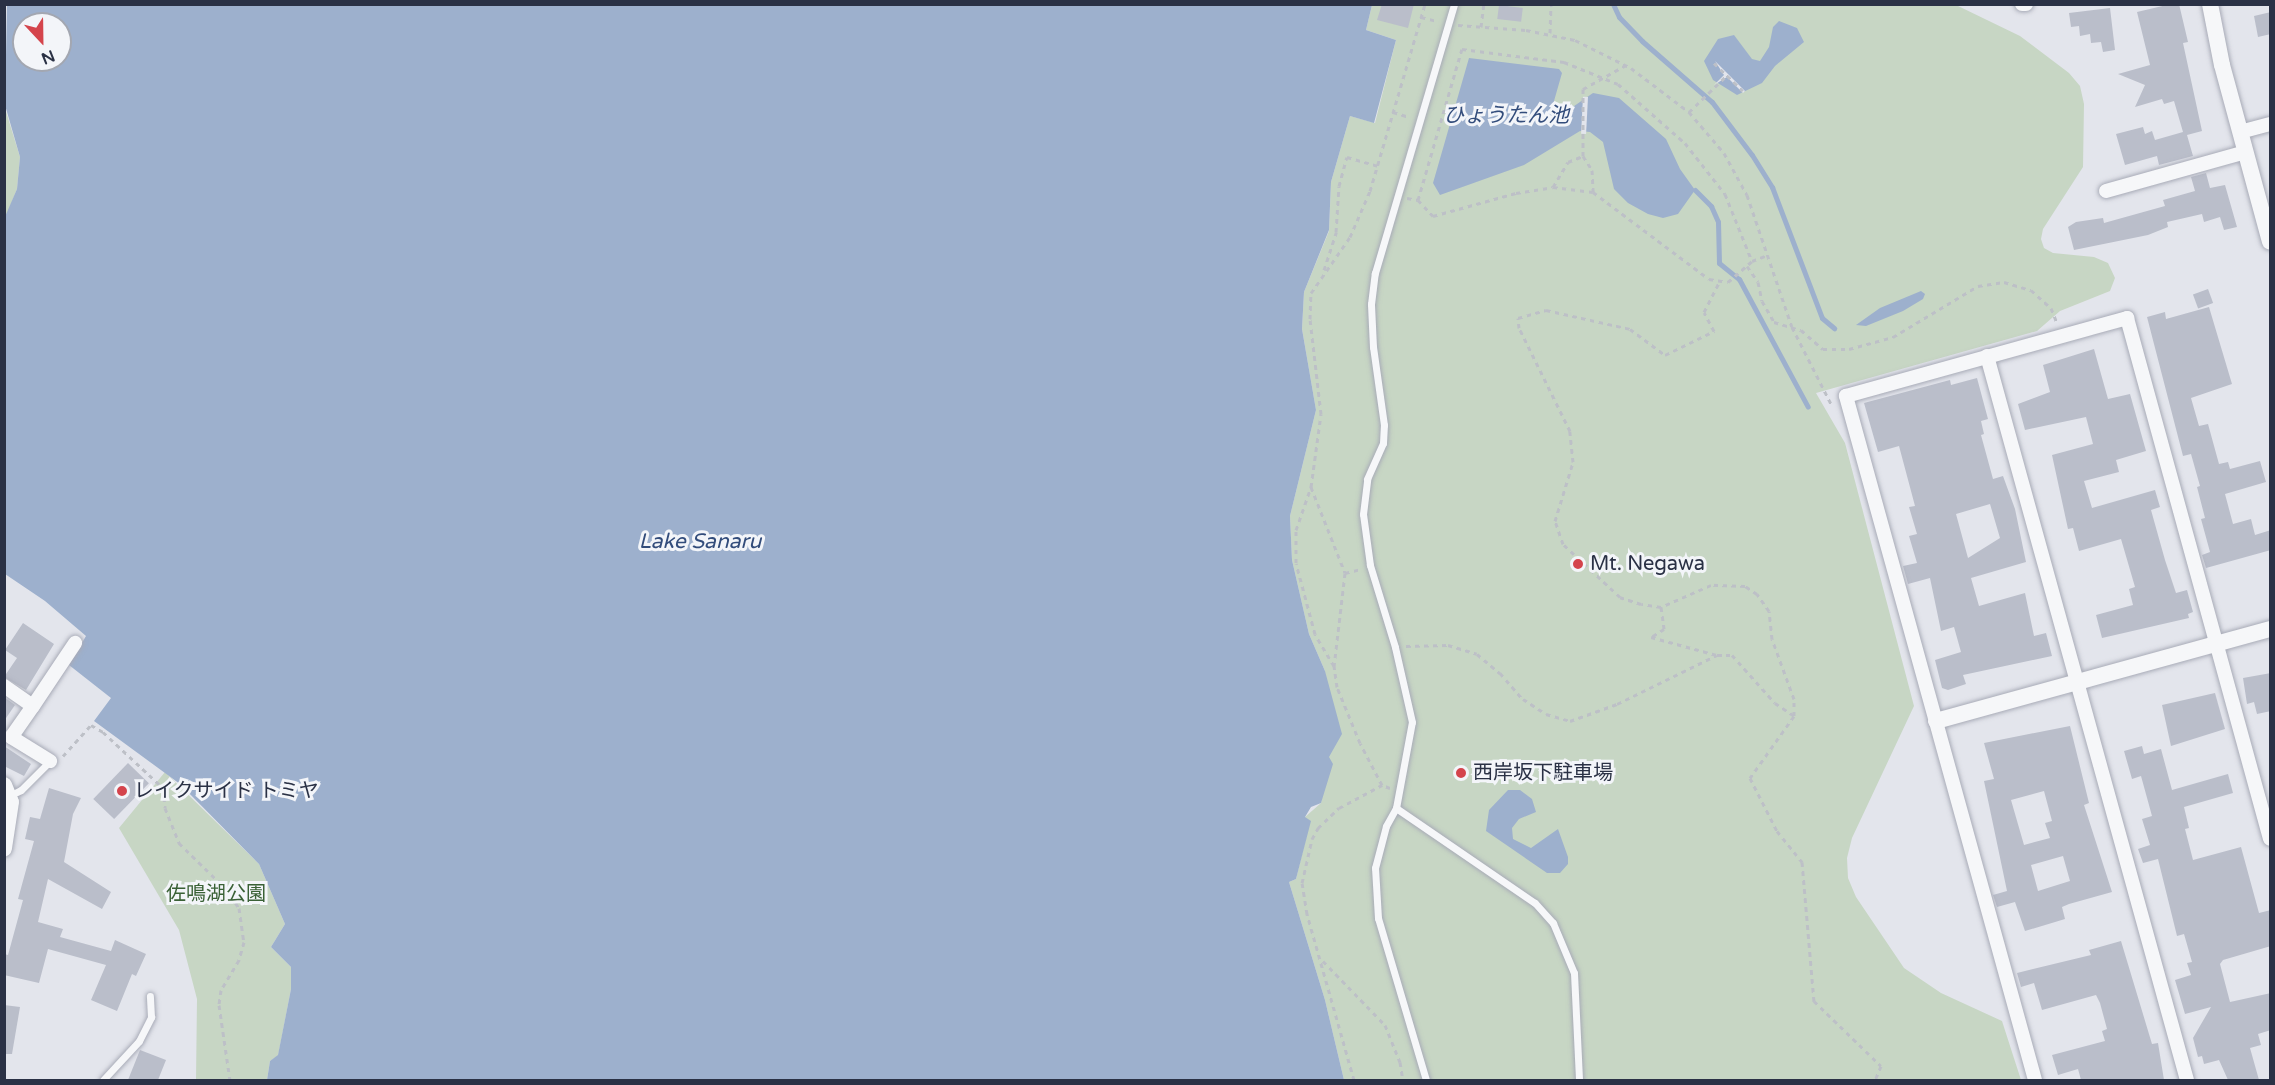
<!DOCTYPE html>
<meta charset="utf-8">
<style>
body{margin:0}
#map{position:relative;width:2275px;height:1085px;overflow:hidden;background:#e3e5ec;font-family:"Varela Round","Noto Sans JP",sans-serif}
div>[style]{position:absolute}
.green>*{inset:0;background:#c7d6c4}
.water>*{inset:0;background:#9db0cd}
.pier>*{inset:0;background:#e3e5ec;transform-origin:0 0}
.stream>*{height:5px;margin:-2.5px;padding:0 2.5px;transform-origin:2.5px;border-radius:2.5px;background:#9db0cd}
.building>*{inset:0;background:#babeca;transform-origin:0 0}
.path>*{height:3px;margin-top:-1.5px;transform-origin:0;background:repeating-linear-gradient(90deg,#bdc0c7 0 4.5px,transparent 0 9px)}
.roads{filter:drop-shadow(0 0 2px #a8abb7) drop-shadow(0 0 2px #a8abb7)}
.service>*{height:7px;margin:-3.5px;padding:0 3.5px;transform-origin:3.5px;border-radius:3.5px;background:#f6f7f9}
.minor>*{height:14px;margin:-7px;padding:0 7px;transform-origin:7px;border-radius:7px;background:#f6f7f9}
.tertiary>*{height:16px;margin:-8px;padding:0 8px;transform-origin:8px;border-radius:8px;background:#f6f7f9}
.dots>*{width:16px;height:16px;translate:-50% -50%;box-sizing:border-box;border:3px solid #f3f5f9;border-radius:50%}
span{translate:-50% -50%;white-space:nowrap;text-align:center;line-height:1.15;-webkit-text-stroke:6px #f3f5f9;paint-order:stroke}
.poi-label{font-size:20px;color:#2a3145}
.left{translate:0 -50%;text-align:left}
.park-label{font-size:20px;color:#3a6136}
.water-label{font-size:21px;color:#324c7b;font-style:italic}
.frame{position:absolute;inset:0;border:6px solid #2a3145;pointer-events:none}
.north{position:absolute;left:12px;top:12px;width:60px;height:60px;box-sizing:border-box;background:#f3f5f9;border:2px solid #a3a7b1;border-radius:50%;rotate:158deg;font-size:16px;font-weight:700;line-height:24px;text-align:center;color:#2a3145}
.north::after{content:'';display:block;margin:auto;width:21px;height:27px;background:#d4444c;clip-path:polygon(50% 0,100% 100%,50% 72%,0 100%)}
</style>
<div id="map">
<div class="green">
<div style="clip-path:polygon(1372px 5px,1956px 5px,2020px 36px,2069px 73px,2080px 86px,2084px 104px,2083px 167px,2043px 229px,2041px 239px,2044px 248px,2053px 253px,2094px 257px,2108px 263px,2115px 278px,2110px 291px,2060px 311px,2037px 331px,1816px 393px,1845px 443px,1914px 706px,1852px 838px,1847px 858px,1848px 878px,1856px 897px,1904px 968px,1941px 993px,2002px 1021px,2021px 1080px,1344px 1080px,1325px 1000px,1289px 882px,1296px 879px,1307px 834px,1305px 817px,1321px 803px,1329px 757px,1325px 671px,1309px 634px,1292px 560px,1290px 516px,1316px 410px,1302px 329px,1304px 292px,1329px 231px,1331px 182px,1350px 116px,1375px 123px,1396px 40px,1366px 30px)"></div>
<div style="clip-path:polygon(4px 105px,20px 157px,17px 189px,5px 219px)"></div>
<div style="clip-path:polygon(165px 772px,259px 864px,285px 924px,271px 947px,291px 967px,291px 989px,278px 1056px,270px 1061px,267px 1080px,196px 1080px,197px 999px,179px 930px,119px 828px)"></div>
</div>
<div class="water">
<div style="clip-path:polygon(evenodd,7px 5px,1372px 5px,1366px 30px,1396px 40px,1374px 123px,1350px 116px,1331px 182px,1329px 230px,1304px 292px,1302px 329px,1316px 410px,1290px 516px,1292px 560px,1309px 634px,1325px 671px,1342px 734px,1329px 757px,1333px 764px,1321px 803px,1311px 807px,1305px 817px,1311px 821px,1296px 879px,1289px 882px,1325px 1000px,1344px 1080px,267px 1080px,270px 1061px,278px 1055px,291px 989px,291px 967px,271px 947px,285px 924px,259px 864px,180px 784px,94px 721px,111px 698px,69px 665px,86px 636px,45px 601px,5px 574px,4px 219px,17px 189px,20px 157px,5px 105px,7px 5px,24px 24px,60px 24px,60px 60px,24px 60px,24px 24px)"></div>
<div style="clip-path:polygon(1779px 21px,1797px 28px,1804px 42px,1775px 66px,1762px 83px,1737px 95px,1713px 80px,1704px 61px,1718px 39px,1734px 35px,1752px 59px,1760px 61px,1769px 47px,1773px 27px)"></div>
<div style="clip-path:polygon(1469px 58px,1559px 69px,1562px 73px,1554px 101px,1555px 108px,1564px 113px,1593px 93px,1619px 98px,1666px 139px,1680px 169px,1695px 190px,1678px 214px,1663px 218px,1648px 214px,1628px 203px,1614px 189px,1603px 142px,1590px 132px,1580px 131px,1524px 165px,1440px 195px,1433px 183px)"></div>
<div style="clip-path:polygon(1921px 291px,1925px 294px,1923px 299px,1903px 311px,1866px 326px,1856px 325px,1880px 308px)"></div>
<div style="clip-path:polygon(1508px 790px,1520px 790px,1532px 799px,1536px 812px,1519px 819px,1512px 828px,1513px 839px,1531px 848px,1558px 829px,1568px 857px,1568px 864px,1560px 873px,1547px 873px,1486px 831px,1489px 810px)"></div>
</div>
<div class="pier">
<div style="clip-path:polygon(1715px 61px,1745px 91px,1743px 93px,1727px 77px,1714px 85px,1724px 75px)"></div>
<div style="left:1588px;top:97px;width:37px;height:5px;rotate:93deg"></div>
</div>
<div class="stream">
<div style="left:1613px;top:4px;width:14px;rotate:65deg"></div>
<div style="left:1619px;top:17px;width:33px;rotate:46deg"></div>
<div style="left:1642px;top:41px;width:93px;rotate:41.1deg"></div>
<div style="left:1712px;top:102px;width:66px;rotate:53deg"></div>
<div style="left:1752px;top:155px;width:38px;rotate:58deg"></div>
<div style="left:1772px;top:187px;width:140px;rotate:69.1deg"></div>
<div style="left:1822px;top:318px;width:16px;rotate:40deg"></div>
<div style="left:1695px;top:190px;width:23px;rotate:45deg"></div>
<div style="left:1711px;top:206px;width:17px;rotate:66deg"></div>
<div style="left:1718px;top:222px;width:41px;rotate:88.6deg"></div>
<div style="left:1719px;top:263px;width:26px;rotate:39deg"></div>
<div style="left:1739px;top:279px;width:145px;rotate:61.7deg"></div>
</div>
<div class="building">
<div style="clip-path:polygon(1382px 4px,1414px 4px,1408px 28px,1377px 20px)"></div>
<div style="clip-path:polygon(2171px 4px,2179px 4px,2188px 42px,2183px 43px,2202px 131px,2187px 135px,2193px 156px,2159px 165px,2157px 156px,2125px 165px,2116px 134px,2143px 127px,2145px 134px,2152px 131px,2155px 140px,2183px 132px,2174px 101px,2164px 104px,2162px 99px,2135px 107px,2145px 85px,2118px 74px,2150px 65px,2137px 12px)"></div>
<div style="left:1499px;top:5px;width:24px;height:14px;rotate:7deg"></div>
<div style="clip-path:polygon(2110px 8px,2115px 50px,2103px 52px,2101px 42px,2091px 43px,2090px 34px,2080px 36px,2079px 26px,2071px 27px,2069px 13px)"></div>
<div style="clip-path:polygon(2271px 12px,2271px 34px,2258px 37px,2254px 16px)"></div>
<div style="clip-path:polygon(2206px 173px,2210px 188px,2225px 185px,2237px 227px,2224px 230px,2220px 217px,2204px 222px,2202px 214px,2167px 222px,2168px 227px,2148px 235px,2074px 250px,2068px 227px,2076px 222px,2103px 218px,2104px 223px,2165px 206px,2163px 200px,2195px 191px,2191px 177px)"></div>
<div style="left:2208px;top:289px;width:15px;height:16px;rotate:70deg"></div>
<div style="clip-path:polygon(2209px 307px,2232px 384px,2191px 398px,2199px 426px,2208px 424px,2219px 464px,2228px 462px,2230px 469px,2260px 461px,2266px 482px,2225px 494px,2233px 524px,2251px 519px,2255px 535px,2271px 530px,2271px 550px,2206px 568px,2202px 555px,2210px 552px,2201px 519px,2205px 518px,2197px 487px,2200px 486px,2191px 454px,2183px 456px,2147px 317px,2165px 312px,2166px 319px)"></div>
<div style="clip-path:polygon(2094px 349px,2108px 399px,2130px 394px,2146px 451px,2116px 460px,2119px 472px,2084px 481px,2092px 508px,2155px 490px,2160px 507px,2151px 510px,2165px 560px,2176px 593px,2187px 590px,2193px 612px,2188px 614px,2189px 618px,2102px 638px,2096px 615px,2133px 605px,2129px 589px,2135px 587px,2121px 539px,2079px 551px,2073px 528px,2068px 529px,2052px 455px,2093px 444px,2086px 417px,2025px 430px,2018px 404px,2050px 392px,2043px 365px)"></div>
<div style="clip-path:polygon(evenodd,1977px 378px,1988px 419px,1981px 421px,1984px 434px,1981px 435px,1993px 479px,2003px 476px,2015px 509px,2026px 562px,1971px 578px,1979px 606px,2025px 593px,2034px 636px,2046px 633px,2052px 656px,1963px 675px,1966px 684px,1948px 690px,1942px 688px,1935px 660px,1961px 652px,1954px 627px,1941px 631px,1930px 578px,1908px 584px,1903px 566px,1917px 563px,1909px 536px,1917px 534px,1909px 507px,1915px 506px,1899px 446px,1878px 452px,1864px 403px,1950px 380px,1951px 385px,1977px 378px,1990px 504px,2000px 538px,1968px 558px,1956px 514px,1990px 504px)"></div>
<div style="clip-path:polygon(23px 623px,54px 644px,26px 690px,4px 677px,17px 658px,5px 650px)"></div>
<div style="clip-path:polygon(2271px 673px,2271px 711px,2257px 714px,2254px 702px,2247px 704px,2243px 678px)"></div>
<div style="clip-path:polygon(2215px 693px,2225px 729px,2171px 746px,2162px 705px)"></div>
<div style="clip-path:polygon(4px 697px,15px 705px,4px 721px)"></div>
<div style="clip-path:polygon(evenodd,2070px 726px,2089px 803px,2084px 805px,2112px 892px,2069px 904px,2062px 907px,2065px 919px,2025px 931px,2015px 902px,1997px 907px,1993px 895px,2007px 891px,1984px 781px,1994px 779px,1984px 743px,2070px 726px,2044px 791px,2052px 821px,2045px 823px,2050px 838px,2024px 845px,2011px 800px,2044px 791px,2070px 726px,2063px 856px,2070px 881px,2038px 891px,2031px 865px,2063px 856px)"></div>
<div style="clip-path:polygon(4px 746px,31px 764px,24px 776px,4px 766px)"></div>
<div style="clip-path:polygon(2142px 746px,2144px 754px,2161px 749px,2172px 790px,2228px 774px,2233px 793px,2184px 807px,2189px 828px,2185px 829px,2193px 860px,2241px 847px,2259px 913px,2271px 910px,2271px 946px,2223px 960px,2220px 964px,2230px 1002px,2271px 993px,2271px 1030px,2258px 1034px,2261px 1045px,2250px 1048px,2259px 1080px,2228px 1080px,2219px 1060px,2204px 1064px,2202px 1056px,2198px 1057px,2193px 1038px,2211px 1007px,2185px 1014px,2175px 980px,2191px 975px,2187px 963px,2192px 962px,2184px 934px,2177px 936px,2158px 859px,2143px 863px,2138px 849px,2150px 845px,2142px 819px,2152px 816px,2141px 776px,2132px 779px,2124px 751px)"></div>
<div style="left:128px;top:763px;width:29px;height:50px;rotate:44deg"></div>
<div style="clip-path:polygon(49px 788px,81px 798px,73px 814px,64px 862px,111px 892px,102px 909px,48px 879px,38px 922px,63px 929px,60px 937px,111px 951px,115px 940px,146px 954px,136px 976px,132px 974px,117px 1011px,91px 1000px,106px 965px,48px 949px,39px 983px,4px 975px,4px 954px,8px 955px,23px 900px,18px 899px,34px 841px,25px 839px,30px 817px,40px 819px)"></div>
<div style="clip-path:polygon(2121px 941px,2152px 1044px,2158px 1043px,2164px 1080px,2081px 1080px,2078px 1069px,2058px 1075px,2052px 1055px,2105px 1041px,2102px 1031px,2107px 1029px,2100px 1003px,2096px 995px,2042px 1010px,2034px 983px,2021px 987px,2017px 973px,2091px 955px,2089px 950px)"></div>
<div style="clip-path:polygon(4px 1005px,20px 1007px,12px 1054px,4px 1054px)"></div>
<div style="clip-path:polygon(140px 1050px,166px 1060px,158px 1080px,128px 1080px)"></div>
</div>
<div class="path">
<div style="left:1421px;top:17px;width:16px;rotate:14deg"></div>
<div style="left:1458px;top:25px;width:68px;rotate:4.2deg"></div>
<div style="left:1526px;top:30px;width:50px;rotate:11.5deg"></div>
<div style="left:1575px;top:40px;width:63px;rotate:26.6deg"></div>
<div style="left:1631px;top:68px;width:73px;rotate:37.2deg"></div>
<div style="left:1689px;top:112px;width:54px;rotate:49.5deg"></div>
<div style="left:1724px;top:153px;width:48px;rotate:61.3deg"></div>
<div style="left:1747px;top:195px;width:139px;rotate:71.2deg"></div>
<div style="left:1792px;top:327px;width:86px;rotate:63.1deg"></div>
<div style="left:1481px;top:27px;width:23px;rotate:-83deg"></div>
<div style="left:1550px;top:33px;width:29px;rotate:-88deg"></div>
<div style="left:1714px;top:63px;width:40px;rotate:44deg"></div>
<div style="left:1393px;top:112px;width:17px;rotate:17deg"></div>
<div style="left:1689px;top:112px;width:53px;rotate:-44.2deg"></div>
<div style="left:1583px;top:156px;width:67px;rotate:-90deg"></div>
<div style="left:1583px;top:89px;width:49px;rotate:-29.2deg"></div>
<div style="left:1553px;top:187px;width:29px;rotate:-59deg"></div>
<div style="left:1568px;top:162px;width:16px;rotate:-22deg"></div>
<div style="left:1583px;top:156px;width:17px;rotate:57deg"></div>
<div style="left:1592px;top:170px;width:22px;rotate:87deg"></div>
<div style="left:1407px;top:198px;width:11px;rotate:10deg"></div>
<div style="left:1418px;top:200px;width:22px;rotate:47deg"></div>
<div style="left:1433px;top:216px;width:86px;rotate:-15.5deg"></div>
<div style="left:1516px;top:193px;width:37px;rotate:-9deg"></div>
<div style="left:1553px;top:187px;width:40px;rotate:7.1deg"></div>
<div style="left:1593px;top:192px;width:145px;rotate:36.9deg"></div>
<div style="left:1709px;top:279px;width:19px;rotate:9deg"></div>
<div style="left:1728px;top:282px;width:32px;rotate:-41deg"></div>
<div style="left:1752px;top:261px;width:17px;rotate:-21deg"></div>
<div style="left:1418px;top:200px;width:157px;rotate:-73.8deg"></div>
<div style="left:1462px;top:49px;width:103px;rotate:7.3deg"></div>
<div style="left:1564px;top:62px;width:58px;rotate:22.2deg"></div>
<div style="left:1618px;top:84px;width:89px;rotate:41.4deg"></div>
<div style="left:1685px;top:143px;width:65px;rotate:51.9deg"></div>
<div style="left:1725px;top:194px;width:72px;rotate:68.1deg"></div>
<div style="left:1747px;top:266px;width:19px;rotate:55deg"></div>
<div style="left:1758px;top:282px;width:19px;rotate:78deg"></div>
<div style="left:1762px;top:301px;width:24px;rotate:60deg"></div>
<div style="left:1774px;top:322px;width:28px;rotate:17deg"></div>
<div style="left:1801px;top:330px;width:29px;rotate:41deg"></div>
<div style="left:1823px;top:349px;width:26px"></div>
<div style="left:1849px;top:349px;width:46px;rotate:-15.3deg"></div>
<div style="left:1893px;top:337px;width:99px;rotate:-31deg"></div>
<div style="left:1978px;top:286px;width:26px;rotate:-9deg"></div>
<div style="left:2004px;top:282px;width:28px;rotate:17deg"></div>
<div style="left:2031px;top:290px;width:27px;rotate:42deg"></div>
<div style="left:2051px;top:308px;width:16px;rotate:68deg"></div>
<div style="left:1324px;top:270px;width:40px;rotate:-72deg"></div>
<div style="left:1336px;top:232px;width:46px;rotate:-86.3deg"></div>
<div style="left:1339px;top:186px;width:30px;rotate:-75deg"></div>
<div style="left:1347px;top:157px;width:32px;rotate:16deg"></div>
<div style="left:1311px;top:487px;width:92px;rotate:68.4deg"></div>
<div style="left:1345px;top:573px;width:94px;rotate:96.7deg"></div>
<div style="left:1345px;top:573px;width:16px;rotate:-14deg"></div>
<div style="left:1661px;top:607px;width:22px;rotate:82deg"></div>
<div style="left:1664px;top:629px;width:15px;rotate:148deg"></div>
<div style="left:1651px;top:637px;width:68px;rotate:15.3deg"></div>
<div style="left:1406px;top:646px;width:42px;rotate:-1.4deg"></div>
<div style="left:1448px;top:645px;width:30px;rotate:17deg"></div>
<div style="left:1477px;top:654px;width:30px;rotate:40deg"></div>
<div style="left:1500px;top:673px;width:35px;rotate:49deg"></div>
<div style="left:1523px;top:699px;width:27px;rotate:33deg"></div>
<div style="left:1546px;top:714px;width:25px;rotate:16deg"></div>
<div style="left:1570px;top:721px;width:50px;rotate:-19.9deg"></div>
<div style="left:1617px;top:704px;width:111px;rotate:-26.1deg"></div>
<div style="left:1717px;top:655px;width:15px"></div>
<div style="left:1732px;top:655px;width:64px;rotate:48.1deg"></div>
<div style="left:1775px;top:703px;width:23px;rotate:34deg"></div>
<div style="left:1794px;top:716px;width:17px;rotate:-90deg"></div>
<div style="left:1794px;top:699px;width:64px;rotate:-110.1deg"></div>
<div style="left:1772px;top:639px;width:28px;rotate:-96deg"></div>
<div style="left:1769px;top:611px;width:21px;rotate:-125deg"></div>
<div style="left:1757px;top:594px;width:14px;rotate:-146deg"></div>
<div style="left:1745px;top:586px;width:34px;rotate:-178deg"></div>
<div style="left:1711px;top:585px;width:55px;rotate:156.3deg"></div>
<div style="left:1661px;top:607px;width:20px;rotate:-171deg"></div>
<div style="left:1641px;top:604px;width:22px;rotate:-162deg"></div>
<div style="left:1620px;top:597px;width:78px;rotate:-137.1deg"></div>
<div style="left:1563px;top:544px;width:24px;rotate:-109deg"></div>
<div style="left:1555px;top:521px;width:62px;rotate:-73deg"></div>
<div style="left:1573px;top:462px;width:31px;rotate:-96deg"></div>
<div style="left:1570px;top:431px;width:115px;rotate:-116.3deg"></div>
<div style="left:1519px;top:328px;width:10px;rotate:-96deg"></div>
<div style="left:1518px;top:318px;width:29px;rotate:-16deg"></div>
<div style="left:1546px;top:310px;width:86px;rotate:12.7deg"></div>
<div style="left:1630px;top:329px;width:44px;rotate:36.6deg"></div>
<div style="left:1665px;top:355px;width:55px;rotate:-26.1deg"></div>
<div style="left:1714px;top:331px;width:21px;rotate:-118deg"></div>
<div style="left:1704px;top:312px;width:34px;rotate:-63deg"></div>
<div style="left:1794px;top:716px;width:76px;rotate:125.4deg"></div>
<div style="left:1750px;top:778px;width:59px;rotate:63deg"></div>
<div style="left:1777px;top:831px;width:40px;rotate:51deg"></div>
<div style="left:1802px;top:862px;width:140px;rotate:85.1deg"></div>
<div style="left:1814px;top:1001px;width:93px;rotate:44.1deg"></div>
<div style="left:1881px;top:1066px;width:15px;rotate:113deg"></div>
<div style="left:63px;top:756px;width:42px;rotate:-47.9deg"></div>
<div style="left:91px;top:725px;width:14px;rotate:30deg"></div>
<div style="left:103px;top:732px;width:82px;rotate:43deg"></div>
<div style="left:163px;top:788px;width:20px;rotate:84deg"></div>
<div style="left:165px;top:808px;width:38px;rotate:68deg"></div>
<div style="left:179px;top:843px;width:64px;rotate:44.4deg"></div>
<div style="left:225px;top:888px;width:24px;rotate:55deg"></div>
<div style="left:239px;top:908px;width:34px;rotate:82deg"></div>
<div style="left:244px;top:942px;width:19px;rotate:106deg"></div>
<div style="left:239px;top:960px;width:35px;rotate:121deg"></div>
<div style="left:221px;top:990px;width:15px;rotate:98deg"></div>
<div style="left:219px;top:1005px;width:76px;rotate:81.7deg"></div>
<div style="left:1390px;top:788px;width:9px;rotate:-159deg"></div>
<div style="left:1382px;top:785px;width:47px;rotate:-117.6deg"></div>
<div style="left:1360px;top:743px;width:61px;rotate:-112.3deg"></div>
<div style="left:1337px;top:687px;width:21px;rotate:-98deg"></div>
<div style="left:1334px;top:666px;width:37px;rotate:-121deg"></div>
<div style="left:1315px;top:634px;width:73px;rotate:-105deg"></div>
<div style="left:1296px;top:563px;width:33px;rotate:-90deg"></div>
<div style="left:1296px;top:530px;width:46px;rotate:-70.8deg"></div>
<div style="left:1311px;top:487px;width:74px;rotate:-82.2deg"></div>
<div style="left:1321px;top:414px;width:96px;rotate:-96.6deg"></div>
<div style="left:1310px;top:319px;width:26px;rotate:-88deg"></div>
<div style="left:1311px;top:293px;width:68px;rotate:-55.1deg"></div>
<div style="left:1350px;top:237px;width:50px;rotate:-66.5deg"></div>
<div style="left:1370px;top:191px;width:195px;rotate:-73.6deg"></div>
<div style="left:1323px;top:961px;width:89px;rotate:45.9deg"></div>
<div style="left:1385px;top:1025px;width:40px;rotate:68deg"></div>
<div style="left:1400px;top:1062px;width:18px;rotate:81deg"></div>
<div style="left:1354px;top:1080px;width:173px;rotate:-105.8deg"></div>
<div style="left:1307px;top:914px;width:31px;rotate:-99deg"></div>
<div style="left:1302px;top:883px;width:45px;rotate:-77.2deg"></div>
<div style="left:1312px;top:839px;width:13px;rotate:-61deg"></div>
<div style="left:1318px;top:828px;width:29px;rotate:-44deg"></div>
<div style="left:1339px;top:808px;width:49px;rotate:-28.1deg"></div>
</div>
<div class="roads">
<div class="service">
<div style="left:9px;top:796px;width:13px;rotate:-27deg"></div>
<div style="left:21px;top:790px;width:41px;rotate:-45deg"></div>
<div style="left:1396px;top:808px;width:168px;rotate:34.4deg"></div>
<div style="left:1535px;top:903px;width:27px;rotate:48deg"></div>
<div style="left:1553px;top:923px;width:54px;rotate:67.2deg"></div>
<div style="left:1574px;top:973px;width:107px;rotate:87.3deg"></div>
<div style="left:103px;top:1080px;width:53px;rotate:-47.3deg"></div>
<div style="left:139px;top:1041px;width:27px;rotate:-63deg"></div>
<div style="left:151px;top:1017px;width:21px;rotate:-93deg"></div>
<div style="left:1426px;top:1080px;width:169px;rotate:-106.5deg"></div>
<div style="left:1378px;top:918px;width:50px;rotate:-93.4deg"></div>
<div style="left:1375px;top:868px;width:43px;rotate:-75.3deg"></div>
<div style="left:1386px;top:826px;width:21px;rotate:-61deg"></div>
<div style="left:1396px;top:808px;width:87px;rotate:-79.5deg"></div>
<div style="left:1412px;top:722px;width:77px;rotate:-102.8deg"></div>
<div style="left:1395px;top:647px;width:86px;rotate:-107deg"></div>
<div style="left:1370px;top:565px;width:51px;rotate:-97.8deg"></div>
<div style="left:1363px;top:514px;width:35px;rotate:-83deg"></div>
<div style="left:1367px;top:479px;width:39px;rotate:-66deg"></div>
<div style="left:1383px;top:443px;width:18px;rotate:-87deg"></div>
<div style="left:1384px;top:425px;width:79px;rotate:-98deg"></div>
<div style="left:1373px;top:347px;width:43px;rotate:-92.7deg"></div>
<div style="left:1371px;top:304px;width:31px;rotate:-83deg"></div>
<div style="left:1375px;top:273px;width:280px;rotate:-73.6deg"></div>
</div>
<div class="minor">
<div style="left:2022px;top:4px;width:4px"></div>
<div style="left:2240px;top:132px;width:31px;rotate:-15deg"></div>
<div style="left:2106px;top:191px;width:145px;rotate:-15.6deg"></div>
<div style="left:1987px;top:356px;width:751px;rotate:74.56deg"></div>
<div style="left:4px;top:686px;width:35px;rotate:35deg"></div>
<div style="left:33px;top:706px;width:38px;rotate:125deg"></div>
<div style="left:11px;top:737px;width:46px;rotate:31.6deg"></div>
<div style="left:33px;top:706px;width:76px;rotate:-56.3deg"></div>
<div style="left:2035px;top:1080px;width:710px;rotate:-105.45deg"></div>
<div style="left:1846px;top:396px;width:292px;rotate:-15.5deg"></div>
<div style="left:2127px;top:318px;width:540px;rotate:74.65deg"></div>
</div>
<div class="tertiary">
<div style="left:2210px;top:4px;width:62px;rotate:78.9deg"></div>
<div style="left:2222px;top:65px;width:183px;rotate:74.8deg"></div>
<div style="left:1936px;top:721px;width:346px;rotate:-15.4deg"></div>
<div style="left:4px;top:785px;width:18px;rotate:68deg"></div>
<div style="left:11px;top:802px;width:47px;rotate:98.7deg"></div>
</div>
</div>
<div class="dots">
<div style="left:1578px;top:564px;background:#d4444c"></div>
<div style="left:1461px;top:773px;background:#d4444c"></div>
<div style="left:122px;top:791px;background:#d4444c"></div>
</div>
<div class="poi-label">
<span class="left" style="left:1590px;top:564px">Mt. Negawa</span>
<span class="left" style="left:1473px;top:773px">西岸坂下駐車場</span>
<span class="left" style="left:134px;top:791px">レイクサイド トミヤ</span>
</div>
<div class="park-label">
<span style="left:216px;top:894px">佐鳴湖公園</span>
</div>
<div class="water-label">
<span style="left:1506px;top:116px">ひょうたん池</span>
<span style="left:700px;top:542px">Lake Sanaru</span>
</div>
<div class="frame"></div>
<div class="north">N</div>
</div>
